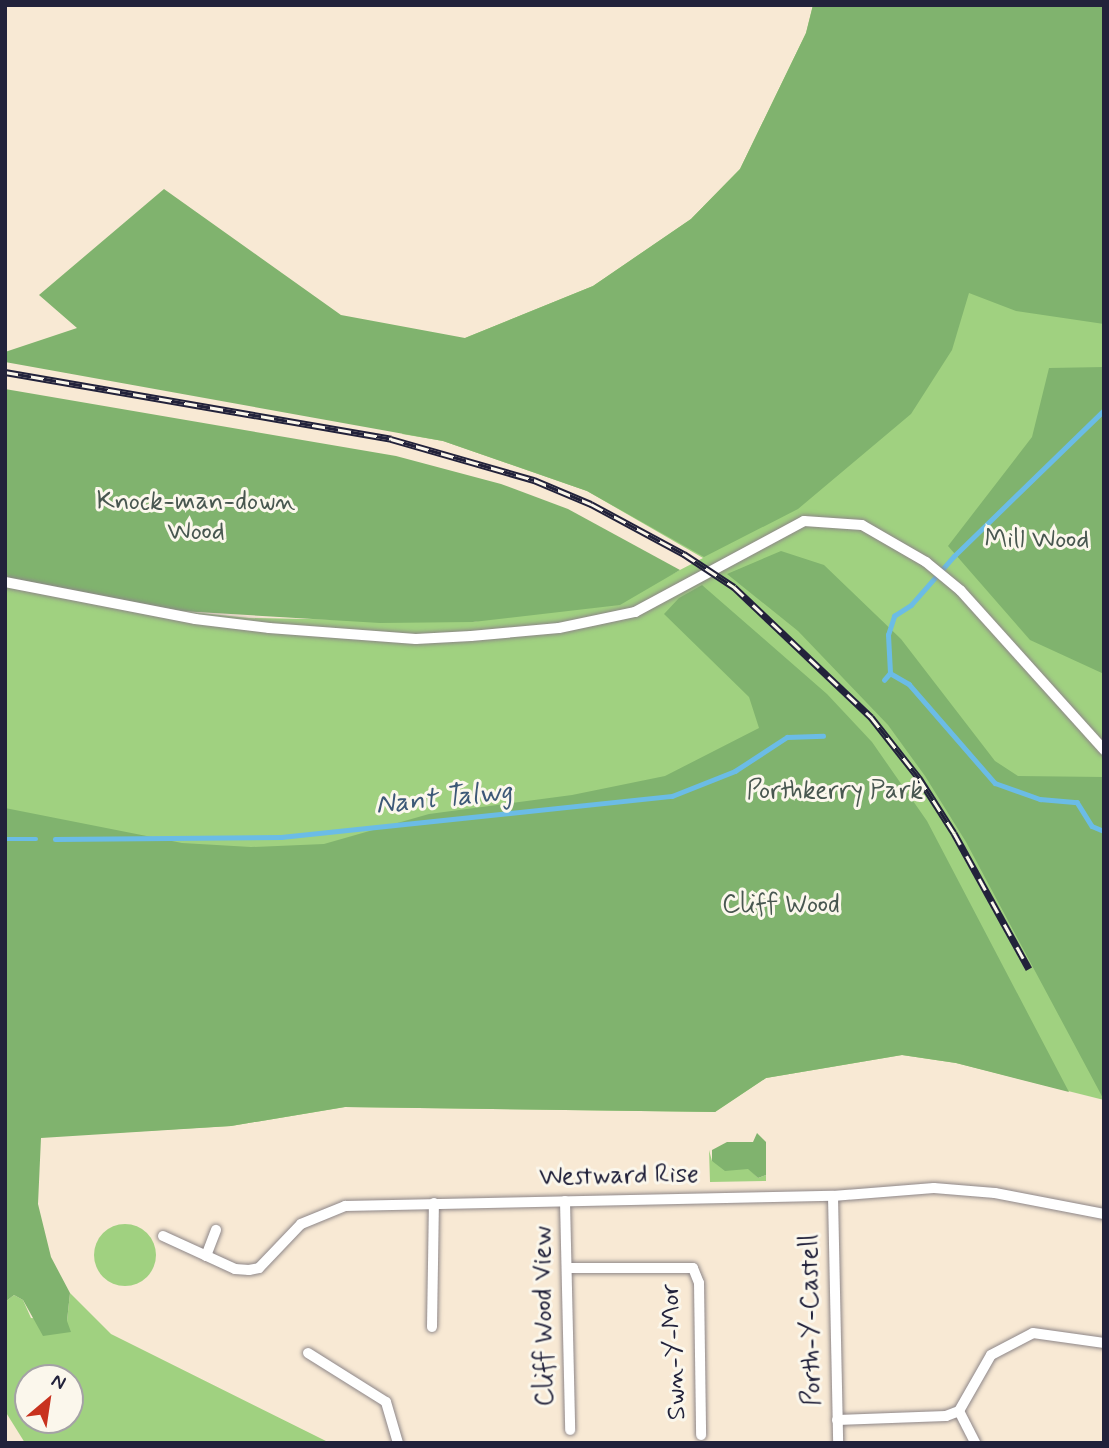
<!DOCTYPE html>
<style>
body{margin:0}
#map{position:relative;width:1109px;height:1448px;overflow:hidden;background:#f8e9d4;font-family:Mynerve,sans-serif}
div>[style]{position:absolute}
.green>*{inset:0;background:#a0d180}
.round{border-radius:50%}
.forest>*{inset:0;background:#80b36e}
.stream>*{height:4.5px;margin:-2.25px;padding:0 2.25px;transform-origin:2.25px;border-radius:2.25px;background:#6bbce6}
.roads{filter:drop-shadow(0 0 2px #8d8688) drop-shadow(0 0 2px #8d8688)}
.street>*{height:10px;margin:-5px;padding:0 5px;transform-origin:5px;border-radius:5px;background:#fff}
.rail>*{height:7px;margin-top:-3.5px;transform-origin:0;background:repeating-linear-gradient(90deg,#fbf7ec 0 13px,#22223b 0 26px);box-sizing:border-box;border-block:2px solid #22223b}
span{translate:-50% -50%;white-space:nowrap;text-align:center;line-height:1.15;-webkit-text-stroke:6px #fbf7ec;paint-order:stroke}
.park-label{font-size:26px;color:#485750}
.street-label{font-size:26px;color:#22223b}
.water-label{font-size:28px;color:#3c5877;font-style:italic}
.frame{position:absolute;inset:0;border:7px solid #22223b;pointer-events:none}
.north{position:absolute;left:14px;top:1364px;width:70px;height:70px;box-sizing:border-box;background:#fbf7ec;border:2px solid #a4a2a5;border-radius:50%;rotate:29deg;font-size:19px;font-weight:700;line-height:28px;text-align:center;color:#22223b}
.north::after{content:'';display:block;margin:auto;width:24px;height:32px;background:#c8321e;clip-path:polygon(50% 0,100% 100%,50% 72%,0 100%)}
</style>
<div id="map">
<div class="green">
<div style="clip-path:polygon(813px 5px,1104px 5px,1104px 1100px,956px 1063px,902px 1055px,766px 1078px,715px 1112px,345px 1107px,231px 1126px,5px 1139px,5px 578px,180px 611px,249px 618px,473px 622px,653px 584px,703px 558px,587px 491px,443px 441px,402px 434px,465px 338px,593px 286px,691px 219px,740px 169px,806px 33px)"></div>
<div style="clip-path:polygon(709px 1150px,712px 1161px,749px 1169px,758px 1178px,766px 1175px,766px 1181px,710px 1182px)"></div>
<div class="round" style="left:94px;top:1224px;width:62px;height:62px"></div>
<div style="clip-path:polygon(evenodd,70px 1293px,111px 1334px,330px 1443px,25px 1443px,5px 1411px,5px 1302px,14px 1295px,23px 1300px,31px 1318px,67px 1321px,70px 1293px,28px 1378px,70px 1378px,70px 1420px,28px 1420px,28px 1378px)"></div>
</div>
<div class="forest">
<div style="clip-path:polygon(813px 5px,1104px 5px,1104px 324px,1016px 311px,969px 293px,952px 350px,911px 414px,798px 509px,704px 557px,587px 491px,443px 441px,5px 362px,5px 352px,77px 328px,39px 295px,164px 189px,341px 315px,465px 338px,593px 286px,691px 219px,740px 169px,806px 33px)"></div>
<div style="clip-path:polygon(1104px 367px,1104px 674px,1030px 640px,948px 546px,1032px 437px,1049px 368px)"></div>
<div style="clip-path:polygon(5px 389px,396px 456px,501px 484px,568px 509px,680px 570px,620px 605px,473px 622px,380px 623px,180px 611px,5px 578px)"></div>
<div style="clip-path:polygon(781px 551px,824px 565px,901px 639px,995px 761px,1018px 776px,1104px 777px,1104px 1100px,966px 842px,925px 776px,888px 725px,798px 631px,727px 574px)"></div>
<div style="clip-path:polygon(702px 585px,827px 694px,872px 742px,927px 821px,1069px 1092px,956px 1063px,902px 1055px,766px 1078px,715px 1112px,345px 1107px,231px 1126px,41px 1138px,38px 1204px,51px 1257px,70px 1293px,67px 1321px,71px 1332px,43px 1336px,23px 1300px,14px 1295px,5px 1302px,5px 808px,182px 843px,251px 847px,324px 844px,429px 814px,572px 795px,665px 776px,759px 728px,749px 697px,664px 614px,679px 598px)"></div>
<div style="clip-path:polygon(757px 1133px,766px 1142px,766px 1175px,758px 1178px,748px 1169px,725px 1171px,712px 1161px,712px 1150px,727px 1142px,753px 1142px)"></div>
</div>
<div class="stream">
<div style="left:890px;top:673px;width:22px;rotate:30deg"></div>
<div style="left:909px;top:684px;width:131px;rotate:49deg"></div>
<div style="left:995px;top:783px;width:48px;rotate:19.6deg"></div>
<div style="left:1040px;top:799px;width:37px;rotate:5deg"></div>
<div style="left:1077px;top:802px;width:28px;rotate:58deg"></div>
<div style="left:1092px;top:826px;width:13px;rotate:23deg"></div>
<div style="left:884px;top:680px;width:9px;rotate:-49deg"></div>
<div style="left:890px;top:673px;width:38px;rotate:-93deg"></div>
<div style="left:888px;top:635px;width:20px;rotate:-72deg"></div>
<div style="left:894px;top:616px;width:20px;rotate:-33deg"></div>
<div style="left:911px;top:605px;width:65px;rotate:-48.7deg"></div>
<div style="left:954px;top:556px;width:209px;rotate:-44.2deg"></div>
<div style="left:5px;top:839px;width:31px"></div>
<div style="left:55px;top:839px;width:226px;rotate:-0.5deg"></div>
<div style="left:281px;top:837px;width:393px;rotate:-6deg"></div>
<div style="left:672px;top:796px;width:68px;rotate:-21.6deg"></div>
<div style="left:735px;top:771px;width:62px;rotate:-33.2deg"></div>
<div style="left:787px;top:737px;width:36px;rotate:-2deg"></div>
</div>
<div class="roads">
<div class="street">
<div style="left:5px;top:582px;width:194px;rotate:11deg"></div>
<div style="left:195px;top:619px;width:75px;rotate:6.9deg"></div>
<div style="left:269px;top:628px;width:147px;rotate:4.3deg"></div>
<div style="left:416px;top:639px;width:55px;rotate:-3.1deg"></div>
<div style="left:471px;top:636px;width:88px;rotate:-5.2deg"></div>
<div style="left:559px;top:628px;width:78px;rotate:-11.9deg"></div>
<div style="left:635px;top:612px;width:192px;rotate:-28.3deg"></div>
<div style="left:804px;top:521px;width:58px;rotate:3.9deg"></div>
<div style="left:862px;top:525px;width:74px;rotate:30deg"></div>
<div style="left:926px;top:562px;width:45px;rotate:39.6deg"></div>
<div style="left:961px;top:591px;width:214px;rotate:48deg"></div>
<div style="left:833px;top:1196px;width:247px;rotate:88.8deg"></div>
<div style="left:565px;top:1201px;width:229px;rotate:88.7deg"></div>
<div style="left:163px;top:1236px;width:79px;rotate:24.6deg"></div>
<div style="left:235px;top:1269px;width:14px;rotate:4deg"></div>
<div style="left:249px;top:1270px;width:10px;rotate:-11deg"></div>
<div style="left:259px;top:1268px;width:61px;rotate:-46.3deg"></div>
<div style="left:301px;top:1224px;width:48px;rotate:-22.2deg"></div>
<div style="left:345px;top:1206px;width:488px;rotate:-1.2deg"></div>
<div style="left:833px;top:1196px;width:101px;rotate:-4.5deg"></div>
<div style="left:934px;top:1188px;width:61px;rotate:4.7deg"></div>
<div style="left:995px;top:1193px;width:111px;rotate:10.9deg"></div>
<div style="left:206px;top:1256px;width:28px;rotate:-69deg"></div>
<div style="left:567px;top:1268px;width:126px"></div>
<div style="left:693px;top:1268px;width:16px;rotate:68deg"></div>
<div style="left:699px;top:1283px;width:152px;rotate:89.2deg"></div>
<div style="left:432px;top:1327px;width:124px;rotate:-89.1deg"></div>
<div style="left:308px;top:1353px;width:92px;rotate:32.1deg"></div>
<div style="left:386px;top:1402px;width:43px;rotate:73.7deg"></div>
<div style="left:959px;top:1411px;width:36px;rotate:63deg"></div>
<div style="left:837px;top:1420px;width:109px;rotate:-2.1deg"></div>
<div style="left:946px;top:1416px;width:14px;rotate:-21deg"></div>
<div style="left:959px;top:1411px;width:64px;rotate:-60.3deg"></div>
<div style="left:991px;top:1355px;width:47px;rotate:-27.6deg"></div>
<div style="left:1033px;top:1333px;width:72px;rotate:8deg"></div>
</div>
</div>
<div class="rail">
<div style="left:5px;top:372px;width:392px;rotate:9.8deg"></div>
<div style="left:391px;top:439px;width:149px;rotate:16deg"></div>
<div style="left:534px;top:480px;width:62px;rotate:22.8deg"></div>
<div style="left:591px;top:504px;width:106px;rotate:28.3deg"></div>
<div style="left:684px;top:554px;width:60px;rotate:33.4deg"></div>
<div style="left:734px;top:587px;width:189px;rotate:43.5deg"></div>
<div style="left:871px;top:717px;width:78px;rotate:51.8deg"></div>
<div style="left:919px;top:778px;width:65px;rotate:57.5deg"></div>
<div style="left:954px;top:833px;width:155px;rotate:61.1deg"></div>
</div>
<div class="park-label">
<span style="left:196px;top:518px">Knock-man-down<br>Wood</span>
<span style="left:1037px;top:541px">Mill Wood</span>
<span style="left:835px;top:792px">Porthkerry Park</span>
<span style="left:781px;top:906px">Cliff Wood</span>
</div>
<div class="street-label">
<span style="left:619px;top:1177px;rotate:-1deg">Westward Rise</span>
<span style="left:545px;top:1316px;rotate:-91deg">Cliff Wood View</span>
<span style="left:812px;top:1320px;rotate:-91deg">Porth-Y-Castell</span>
<span style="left:675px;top:1352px;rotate:-93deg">Swn-Y-Mor</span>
</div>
<div class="water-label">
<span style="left:444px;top:799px;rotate:-6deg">Nant Talwg</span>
</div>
<div class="frame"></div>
<div class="north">N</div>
</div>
